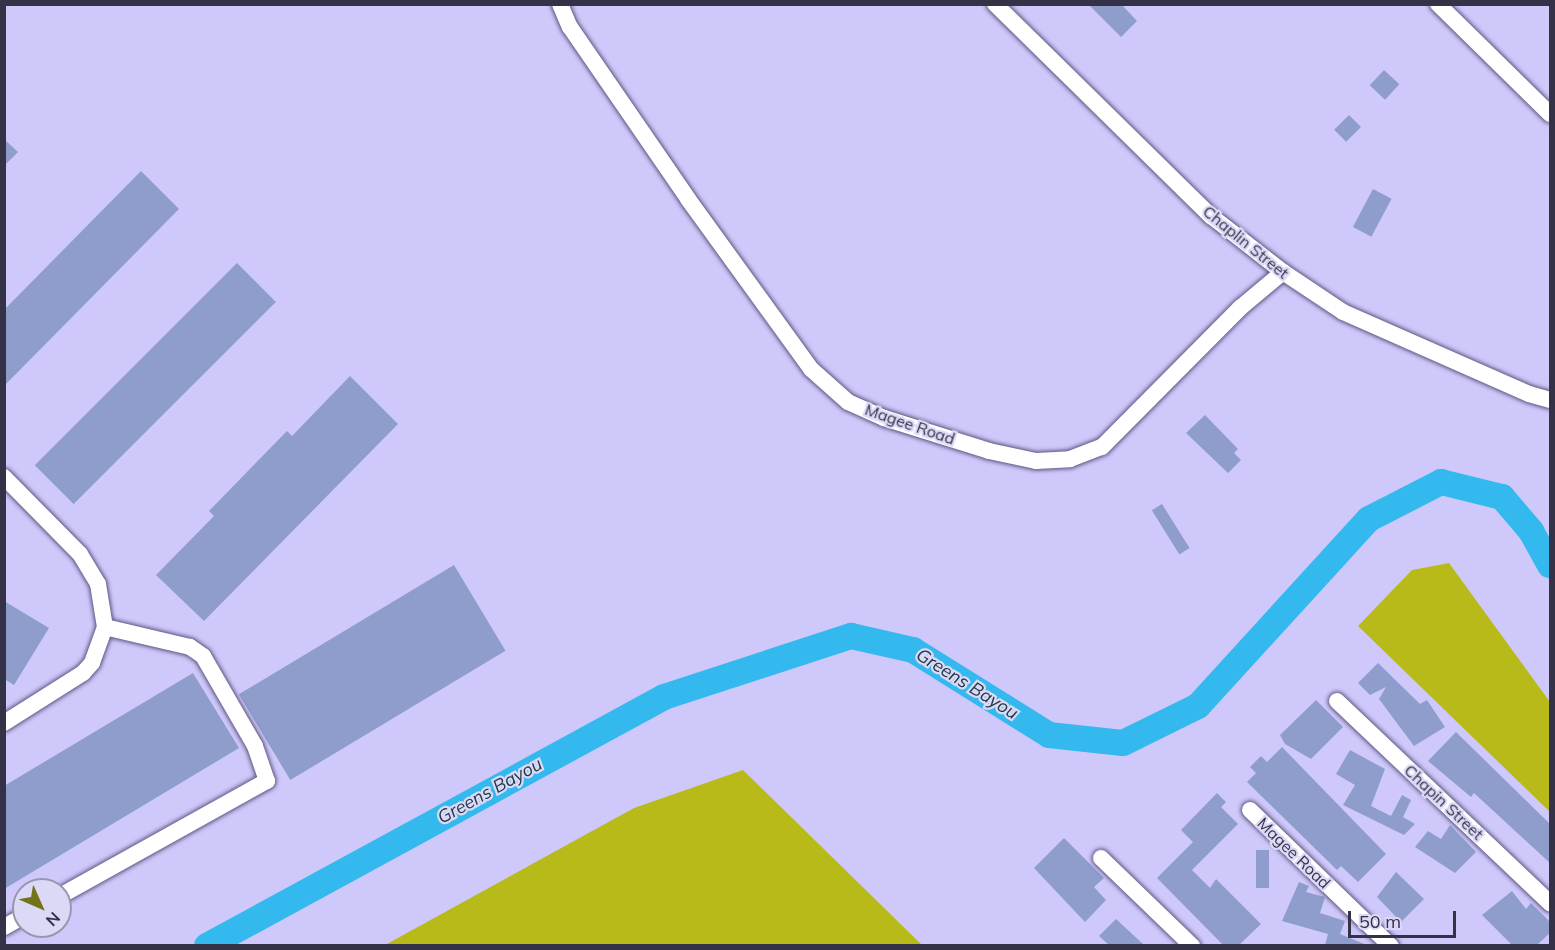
<!DOCTYPE html>
<style>
body{margin:0}
#map{position:relative;width:1555px;height:950px;overflow:hidden;background:#cfc9fb;font-family:Mulish,sans-serif}
div>[style]{position:absolute}
.green>*{inset:0;background:#b8ba1a}
.river>*{height:26px;margin:-13px;padding:0 13px;transform-origin:13px;border-radius:13px;background:#34b9ee}
.building>*{inset:0;background:#8e9dcb;transform-origin:0 0}
.roads{filter:drop-shadow(0 0 2px #5d5782) drop-shadow(0 0 2px #5d5782)}
.minor>*{height:16px;margin:-8px;padding:0 8px;transform-origin:8px;border-radius:8px;background:#fff}
span{translate:-50% -50%;white-space:nowrap;text-align:center;line-height:1.15;-webkit-text-stroke:4.5px #dcd9f7;paint-order:stroke}
.street-label{font-size:16px;color:#343246}
.water-label{font-size:18px;color:#203a47;font-style:italic}
.frame{position:absolute;inset:0;border:6px solid #343246;pointer-events:none}
.north{position:absolute;left:12px;top:878px;width:60px;height:60px;box-sizing:border-box;background:#dcd9f7;border:2px solid #9996b0;border-radius:50%;rotate:135deg;font-size:16px;font-weight:700;line-height:24px;text-align:center;color:#343246}
.north::after{content:'';display:block;margin:auto;width:21px;height:27px;background:#73741a;clip-path:polygon(50% 0,100% 100%,50% 72%,0 100%)}
.scale{position:absolute;left:1348px;top:911px;width:108px;height:27px;box-sizing:border-box;border:3px solid #343246;border-top:0;padding-left:8px;font-size:18px;line-height:21px;white-space:nowrap;color:#343246;-webkit-text-stroke:4px #dcd9f7;paint-order:stroke}
</style>
<div id="map">
<div class="green">
<div style="clip-path:polygon(1449px 563px,1550px 702px,1550px 812px,1358px 626px,1412px 570px)"></div>
<div style="clip-path:polygon(743px 770px,922px 945px,385px 945px,634px 808px)"></div>
</div>
<div class="river">
<div style="left:207px;top:946px;width:520px;rotate:-28.58deg"></div>
<div style="left:664px;top:697px;width:197px;rotate:-18.1deg"></div>
<div style="left:851px;top:636px;width:64px;rotate:12.7deg"></div>
<div style="left:913px;top:650px;width:160px;rotate:32deg"></div>
<div style="left:1049px;top:735px;width:74px;rotate:6.2deg"></div>
<div style="left:1123px;top:743px;width:84px;rotate:-26.3deg"></div>
<div style="left:1198px;top:706px;width:253px;rotate:-47.6deg"></div>
<div style="left:1369px;top:519px;width:81px;rotate:-27.2deg"></div>
<div style="left:1441px;top:482px;width:63px;rotate:13.8deg"></div>
<div style="left:1502px;top:497px;width:45px;rotate:49.5deg"></div>
<div style="left:1531px;top:531px;width:39px;rotate:61deg"></div>
</div>
<div class="building">
<div style="clip-path:polygon(1088px 4px,1121px 4px,1137px 21px,1121px 37px)"></div>
<div style="left:1384px;top:70px;width:21px;height:21px;rotate:43deg"></div>
<div style="left:1349px;top:115px;width:17px;height:21px;rotate:45deg"></div>
<div style="clip-path:polygon(4px 139px,18px 152px,4px 166px)"></div>
<div style="clip-path:polygon(141px 171px,179px 209px,4px 386px,4px 310px)"></div>
<div style="left:1373px;top:189px;width:21px;height:43px;rotate:28deg"></div>
<div style="left:237px;top:263px;width:55px;height:286px;rotate:45deg"></div>
<div style="clip-path:polygon(350px 376px,398px 424px,204px 621px,156px 575px,214px 516px,209px 511px,287px 431px,292px 436px)"></div>
<div style="clip-path:polygon(1205px 415px,1238px 449px,1234px 453px,1241px 460px,1228px 473px,1186px 433px)"></div>
<div style="left:1162px;top:504px;width:52px;height:12px;rotate:58deg"></div>
<div style="left:454px;top:565px;width:100px;height:251px;rotate:59deg"></div>
<div style="clip-path:polygon(4px 601px,49px 628px,14px 685px,4px 679px)"></div>
<div style="clip-path:polygon(1378px 663px,1420px 704px,1427px 700px,1445px 727px,1414px 746px,1379px 699px,1386px 687px,1370px 695px,1358px 683px)"></div>
<div style="clip-path:polygon(193px 673px,239px 748px,4px 889px,4px 786px)"></div>
<div style="clip-path:polygon(1316px 700px,1343px 727px,1311px 759px,1285px 744px,1280px 735px)"></div>
<div style="clip-path:polygon(1456px 732px,1551px 825px,1551px 864px,1474px 793px,1471px 797px,1428px 761px)"></div>
<div style="clip-path:polygon(1282px 747px,1386px 854px,1358px 882px,1341px 866px,1337px 870px,1247px 782px,1256px 773px,1250px 767px,1261px 756px,1267px 762px)"></div>
<div style="clip-path:polygon(1350px 750px,1385px 769px,1371px 806px,1391px 816px,1402px 795px,1411px 800px,1403px 817px,1415px 824px,1404px 835px,1343px 805px,1355px 785px,1336px 774px)"></div>
<div style="clip-path:polygon(1217px 793px,1226px 802px,1221px 807px,1238px 824px,1192px 870px,1210px 888px,1216px 879px,1261px 924px,1239px 945px,1223px 945px,1157px 878px,1193px 842px,1181px 830px)"></div>
<div style="clip-path:polygon(1450px 825px,1476px 852px,1455px 873px,1415px 847px,1428px 831px,1441px 839px)"></div>
<div style="clip-path:polygon(1064px 838px,1104px 878px,1094px 887px,1106px 900px,1085px 922px,1034px 868px)"></div>
<div style="left:1256px;top:850px;width:13px;height:38px"></div>
<div style="clip-path:polygon(1396px 872px,1424px 899px,1401px 922px,1377px 897px)"></div>
<div style="clip-path:polygon(1299px 882px,1309px 886px,1306px 892px,1325px 897px,1320px 913px,1345px 921px,1340px 934px,1367px 945px,1325px 945px,1328px 934px,1282px 921px)"></div>
<div style="clip-path:polygon(1512px 891px,1526px 909px,1531px 903px,1551px 923px,1551px 932px,1537px 945px,1512px 945px,1482px 915px)"></div>
<div style="clip-path:polygon(1116px 919px,1144px 945px,1109px 945px,1099px 936px)"></div>
</div>
<div class="roads">
<div class="minor">
<div style="left:560px;top:4px;width:25px;rotate:67deg"></div>
<div style="left:570px;top:27px;width:209px;rotate:55.5deg"></div>
<div style="left:688px;top:199px;width:210px;rotate:54.1deg"></div>
<div style="left:811px;top:369px;width:50px;rotate:41.7deg"></div>
<div style="left:848px;top:402px;width:39px;rotate:24deg"></div>
<div style="left:884px;top:418px;width:110px;rotate:17.4deg"></div>
<div style="left:989px;top:451px;width:48px;rotate:12deg"></div>
<div style="left:1036px;top:461px;width:34px;rotate:-3deg"></div>
<div style="left:1070px;top:459px;width:34px;rotate:-21deg"></div>
<div style="left:1102px;top:447px;width:196px;rotate:-45.2deg"></div>
<div style="left:1240px;top:308px;width:56px;rotate:-39.9deg"></div>
<div style="left:995px;top:4px;width:303px;rotate:44.5deg"></div>
<div style="left:1211px;top:216px;width:91px;rotate:37.9deg"></div>
<div style="left:1283px;top:272px;width:72px;rotate:33.7deg"></div>
<div style="left:1343px;top:312px;width:203px;rotate:23.8deg"></div>
<div style="left:1529px;top:394px;width:22px;rotate:16deg"></div>
<div style="left:1438px;top:4px;width:157px;rotate:44.5deg"></div>
<div style="left:4px;top:477px;width:108px;rotate:45.4deg"></div>
<div style="left:80px;top:554px;width:35px;rotate:59deg"></div>
<div style="left:98px;top:584px;width:44px;rotate:80.8deg"></div>
<div style="left:105px;top:627px;width:38px;rotate:110deg"></div>
<div style="left:92px;top:663px;width:13px;rotate:132deg"></div>
<div style="left:83px;top:673px;width:93px;rotate:147.7deg"></div>
<div style="left:1337px;top:701px;width:294px;rotate:43.5deg"></div>
<div style="left:1250px;top:810px;width:196px;rotate:44deg"></div>
<div style="left:1101px;top:858px;width:127px;rotate:44deg"></div>
<div style="left:60px;top:896px;width:237px;rotate:-29.1deg"></div>
<div style="left:267px;top:781px;width:37px;rotate:-109deg"></div>
<div style="left:255px;top:746px;width:104px;rotate:-120deg"></div>
<div style="left:203px;top:656px;width:16px;rotate:-145deg"></div>
<div style="left:190px;top:647px;width:87px;rotate:-166.8deg"></div>
<div style="left:4px;top:927px;width:23px;rotate:-29deg"></div>
</div>
</div>
<div class="street-label">
<span style="left:1246px;top:242px;rotate:39deg">Chaplin Street</span>
<span style="left:910px;top:424px;rotate:19deg">Magee Road</span>
<span style="left:1444px;top:802px;rotate:43deg">Chapin Street</span>
<span style="left:1294px;top:853px;rotate:44deg">Magee Road</span>
</div>
<div class="water-label">
<span style="left:967px;top:684px;rotate:32deg">Greens Bayou</span>
<span style="left:490px;top:791px;rotate:-29deg">Greens Bayou</span>
</div>
<div class="frame"></div>
<div class="north">N</div>
<div class="scale">50 m</div>
</div>
